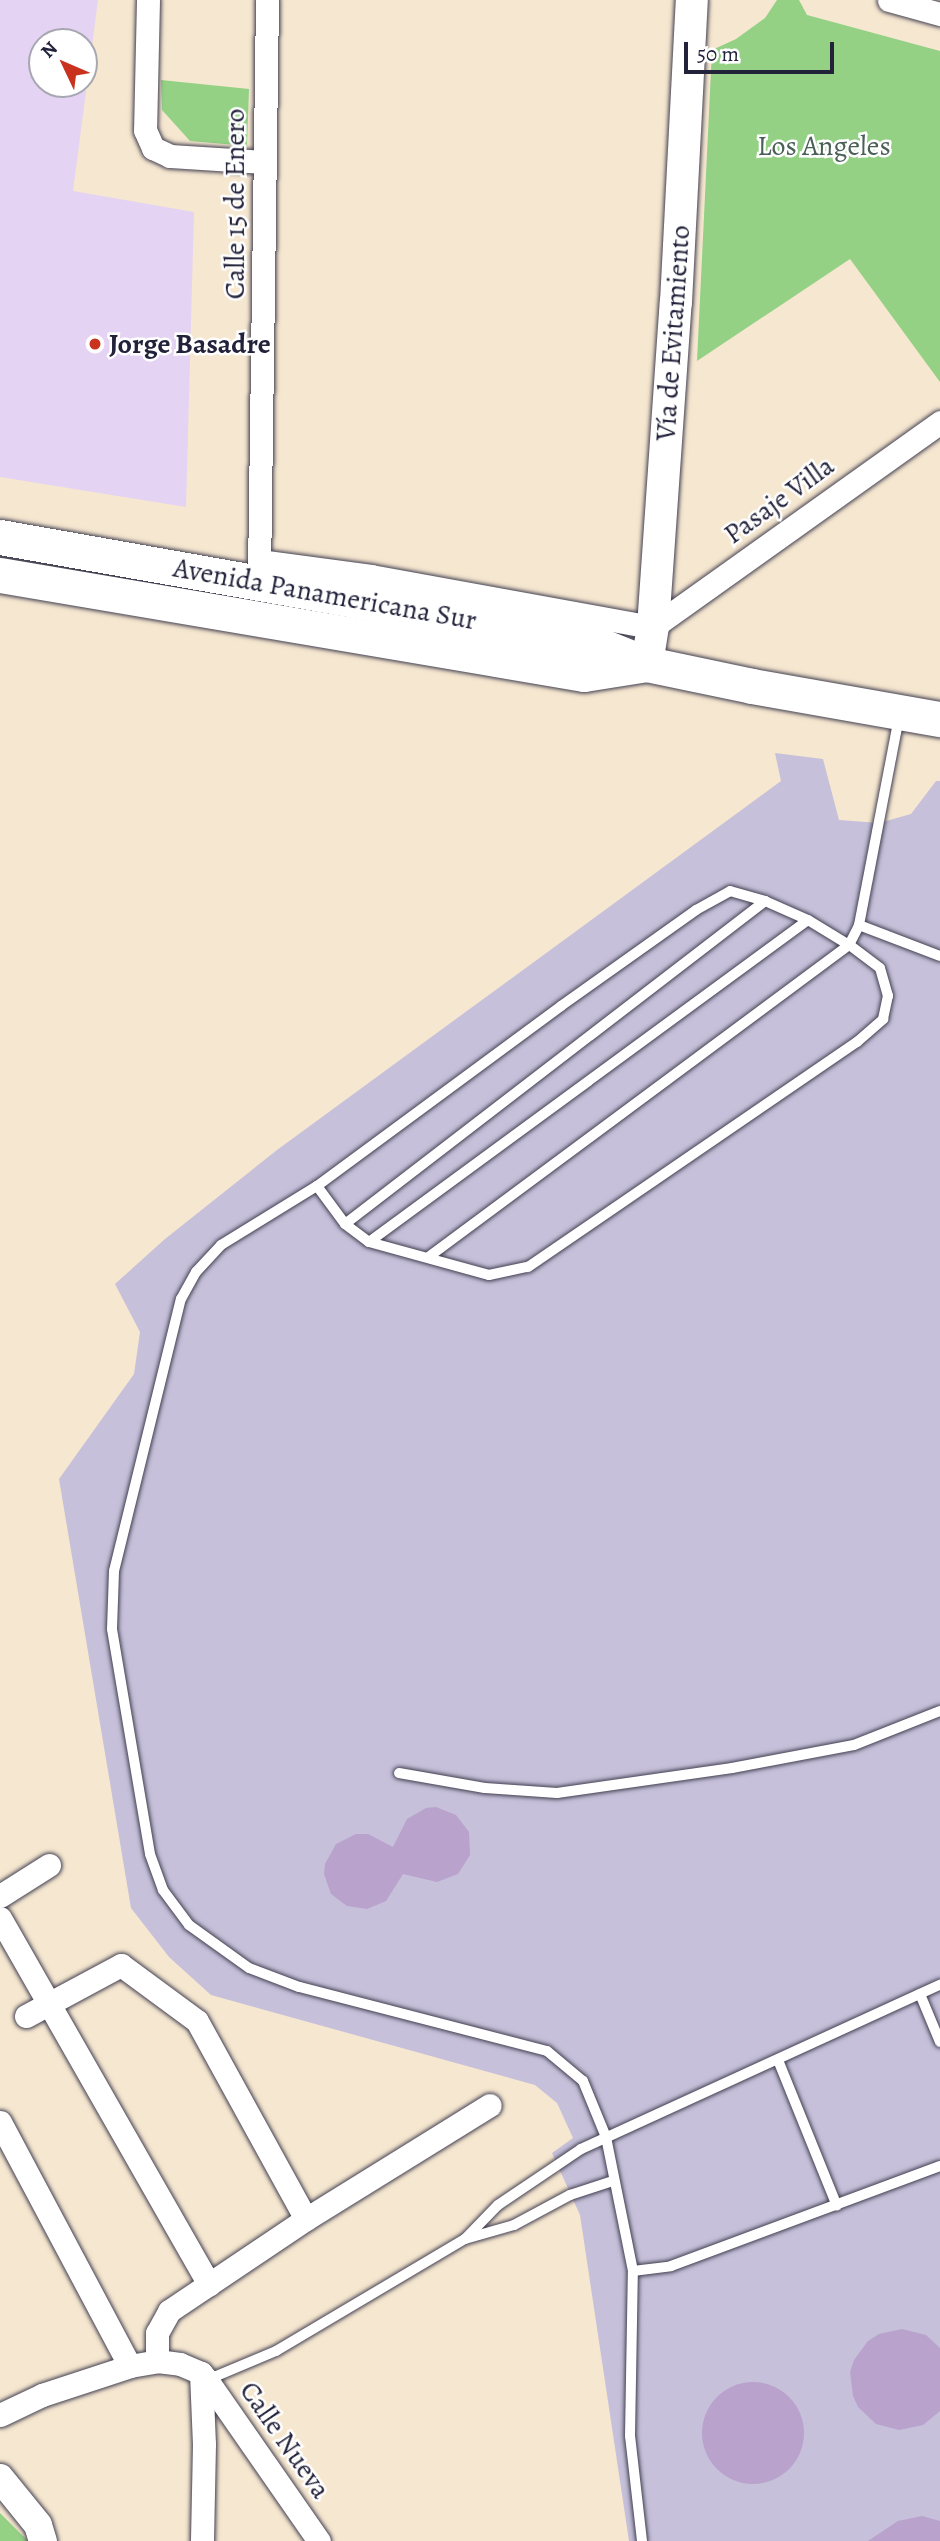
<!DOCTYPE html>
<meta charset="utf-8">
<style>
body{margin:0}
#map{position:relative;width:940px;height:2541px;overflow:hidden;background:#f6e7d0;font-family:Alegreya,serif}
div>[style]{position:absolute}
.built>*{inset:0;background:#e4d3f2}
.industrial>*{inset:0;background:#c6c0da}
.green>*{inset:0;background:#94d185}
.building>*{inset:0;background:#b9a2cb}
.round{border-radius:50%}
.roads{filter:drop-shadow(0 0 2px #424051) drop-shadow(0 0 2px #424051)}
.service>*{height:10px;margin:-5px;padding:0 5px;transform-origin:5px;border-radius:5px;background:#fff}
.minor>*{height:23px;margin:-11.5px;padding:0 11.5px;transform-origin:11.5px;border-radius:11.5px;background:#fff}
.tertiary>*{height:28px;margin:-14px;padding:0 14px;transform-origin:14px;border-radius:14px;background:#fff}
.secondary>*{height:32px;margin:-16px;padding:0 16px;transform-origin:16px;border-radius:16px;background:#fff}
.primary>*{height:35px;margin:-17.5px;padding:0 17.5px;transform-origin:17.5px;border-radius:17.5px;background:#fff}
.dots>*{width:19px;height:19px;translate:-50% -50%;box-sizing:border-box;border:4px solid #fff;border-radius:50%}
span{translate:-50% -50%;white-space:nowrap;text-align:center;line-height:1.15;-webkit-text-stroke:5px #fff;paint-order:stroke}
.park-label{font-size:28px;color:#4a5f55}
.street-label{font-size:28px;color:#22223b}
.poi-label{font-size:28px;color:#22223b;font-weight:700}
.left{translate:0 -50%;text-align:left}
.north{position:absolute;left:28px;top:28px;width:70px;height:70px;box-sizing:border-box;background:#fff;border:2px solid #a7a7b1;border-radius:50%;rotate:314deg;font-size:19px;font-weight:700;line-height:28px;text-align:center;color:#22223b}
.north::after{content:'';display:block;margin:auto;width:24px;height:32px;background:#c8321e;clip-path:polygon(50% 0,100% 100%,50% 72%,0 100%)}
.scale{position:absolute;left:684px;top:42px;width:150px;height:32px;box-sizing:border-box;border:4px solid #22223b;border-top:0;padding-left:9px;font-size:21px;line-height:24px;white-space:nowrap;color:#22223b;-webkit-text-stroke:5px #fff;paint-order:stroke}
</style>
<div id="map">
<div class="built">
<div style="clip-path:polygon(evenodd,0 0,98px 0,73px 191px,194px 212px,186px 507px,0 477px,0 0,42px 42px,84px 42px,84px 84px,42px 84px,42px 42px)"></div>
</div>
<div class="industrial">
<div style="clip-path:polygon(775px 753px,823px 759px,839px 820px,879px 823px,911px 814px,936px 781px,940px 781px,940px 2541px,629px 2541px,580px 2215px,552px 2153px,573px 2138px,557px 2103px,535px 2085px,211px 1995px,169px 1957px,131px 1908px,59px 1479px,134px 1374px,140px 1332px,115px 1284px,165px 1239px,277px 1150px,781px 781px)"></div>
</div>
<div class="green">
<div style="clip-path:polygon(777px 0,799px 0,807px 15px,940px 51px,940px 382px,850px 259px,697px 361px,712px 50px,736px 39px,765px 18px)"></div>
<div style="clip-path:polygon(161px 80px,249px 89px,247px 146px,190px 141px,162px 110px)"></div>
<div style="clip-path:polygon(0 2513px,28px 2541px,0 2541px)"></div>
</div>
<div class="building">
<div style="clip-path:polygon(436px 1807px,456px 1815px,469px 1832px,470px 1855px,458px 1874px,437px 1882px,403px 1874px,386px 1901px,367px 1909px,347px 1906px,331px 1894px,324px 1874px,325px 1864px,336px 1844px,356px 1834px,368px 1834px,393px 1847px,407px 1819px,426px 1808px)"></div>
<div style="clip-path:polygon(902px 2329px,926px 2335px,940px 2348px,940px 2411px,923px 2425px,899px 2430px,876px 2424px,858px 2407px,853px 2396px,850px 2372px,854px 2360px,868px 2341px,879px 2334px)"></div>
<div class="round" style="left:702px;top:2382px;width:102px;height:102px"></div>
<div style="clip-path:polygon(922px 2516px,940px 2521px,940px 2541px,868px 2541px,898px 2521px)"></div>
</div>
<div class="roads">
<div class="service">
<div style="left:859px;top:925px;width:87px;rotate:20.9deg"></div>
<div style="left:317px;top:1186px;width:47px;rotate:53.6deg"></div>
<div style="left:345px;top:1224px;width:30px;rotate:37deg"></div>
<div style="left:369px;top:1242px;width:124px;rotate:15.4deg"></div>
<div style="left:489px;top:1275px;width:40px;rotate:-12deg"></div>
<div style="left:528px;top:1267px;width:399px;rotate:-34.4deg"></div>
<div style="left:857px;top:1042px;width:35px;rotate:-41deg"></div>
<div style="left:883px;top:1019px;width:24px;rotate:-78deg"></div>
<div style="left:888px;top:996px;width:29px;rotate:-106deg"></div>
<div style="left:880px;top:968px;width:39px;rotate:-143deg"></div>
<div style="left:849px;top:945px;width:522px;rotate:143.42deg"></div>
<div style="left:345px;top:1224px;width:530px;rotate:-37.56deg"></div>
<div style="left:369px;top:1242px;width:544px;rotate:-36.26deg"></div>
<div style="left:399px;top:1773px;width:87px;rotate:9.9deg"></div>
<div style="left:485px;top:1788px;width:72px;rotate:4deg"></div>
<div style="left:557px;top:1793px;width:177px;rotate:-8.1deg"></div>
<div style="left:732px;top:1768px;width:124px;rotate:-10.7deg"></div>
<div style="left:854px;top:1745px;width:92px;rotate:-21.6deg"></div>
<div style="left:920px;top:1994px;width:52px;rotate:67.4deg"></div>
<div style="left:778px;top:2060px;width:157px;rotate:68deg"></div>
<div style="left:465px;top:2239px;width:47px;rotate:-45.9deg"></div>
<div style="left:498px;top:2205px;width:100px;rotate:-34deg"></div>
<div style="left:581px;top:2149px;width:395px;rotate:-24.6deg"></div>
<div style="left:633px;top:2271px;width:38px;rotate:-7deg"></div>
<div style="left:671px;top:2266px;width:287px;rotate:-20.4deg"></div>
<div style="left:207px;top:2380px;width:75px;rotate:-22.8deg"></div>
<div style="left:276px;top:2351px;width:220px;rotate:-30.7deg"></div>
<div style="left:465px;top:2239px;width:51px;rotate:-15.9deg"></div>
<div style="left:514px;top:2225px;width:64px;rotate:-28.2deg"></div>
<div style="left:570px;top:2195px;width:45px;rotate:-18deg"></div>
<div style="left:642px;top:2541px;width:106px;rotate:-96.5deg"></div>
<div style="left:630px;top:2436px;width:165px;rotate:-89deg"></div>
<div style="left:633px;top:2271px;width:137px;rotate:-101.4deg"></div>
<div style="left:606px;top:2137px;width:61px;rotate:-112.3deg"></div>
<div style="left:583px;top:2081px;width:47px;rotate:-140.2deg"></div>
<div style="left:547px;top:2051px;width:256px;rotate:-165.5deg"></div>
<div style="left:299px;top:1987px;width:53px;rotate:-159.2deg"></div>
<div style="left:249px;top:1968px;width:74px;rotate:-144.4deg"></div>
<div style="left:189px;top:1925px;width:44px;rotate:-126.6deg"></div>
<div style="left:163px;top:1890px;width:38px;rotate:-110deg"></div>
<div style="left:150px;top:1854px;width:228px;rotate:-99.6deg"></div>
<div style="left:112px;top:1629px;width:58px;rotate:-88deg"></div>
<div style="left:114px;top:1571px;width:280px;rotate:-76.2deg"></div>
<div style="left:181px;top:1299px;width:31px;rotate:-61deg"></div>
<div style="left:196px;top:1272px;width:37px;rotate:-47deg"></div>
<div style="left:221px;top:1245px;width:113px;rotate:-31.6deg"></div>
<div style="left:317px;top:1186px;width:303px;rotate:-36.4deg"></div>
<div style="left:561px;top:1006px;width:166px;rotate:-35.4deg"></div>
<div style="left:696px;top:910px;width:39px;rotate:-29deg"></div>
<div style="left:730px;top:891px;width:36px;rotate:16deg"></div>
<div style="left:765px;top:901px;width:47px;rotate:23.8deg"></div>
<div style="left:808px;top:920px;width:48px;rotate:31.4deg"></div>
<div style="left:849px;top:945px;width:22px;rotate:-63deg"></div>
<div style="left:859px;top:925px;width:211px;rotate:-79.1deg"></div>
</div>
<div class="minor">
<div style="left:148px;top:0;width:130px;rotate:91.3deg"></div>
<div style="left:145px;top:130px;width:20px;rotate:66deg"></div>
<div style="left:153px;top:148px;width:19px;rotate:25deg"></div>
<div style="left:170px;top:156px;width:95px;rotate:3.6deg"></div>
<div style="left:889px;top:0;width:53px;rotate:15.4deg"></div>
<div style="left:259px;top:561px;width:113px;rotate:7.6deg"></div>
<div style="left:371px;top:576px;width:287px;rotate:10.3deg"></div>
<div style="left:653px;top:627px;width:353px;rotate:-35.5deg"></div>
<div style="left:259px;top:574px;width:574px;rotate:-89.2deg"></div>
<div style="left:0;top:1896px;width:58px;rotate:-32.3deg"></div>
<div style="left:0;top:1918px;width:422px;rotate:60.3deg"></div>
<div style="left:26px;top:2016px;width:108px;rotate:-28.2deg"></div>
<div style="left:121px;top:1965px;width:94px;rotate:36.4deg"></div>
<div style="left:197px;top:2021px;width:226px;rotate:61.2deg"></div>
<div style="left:0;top:2122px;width:276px;rotate:62deg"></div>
<div style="left:157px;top:2361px;width:28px;rotate:-90deg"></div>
<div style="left:157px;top:2333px;width:25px;rotate:-61deg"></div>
<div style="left:169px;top:2311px;width:165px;rotate:-33.9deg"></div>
<div style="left:306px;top:2219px;width:216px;rotate:-31.8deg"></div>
<div style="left:201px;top:2373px;width:71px;rotate:87.6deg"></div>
<div style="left:204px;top:2444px;width:97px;rotate:91.2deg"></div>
<div style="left:0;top:2415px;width:47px;rotate:-25.5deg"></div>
<div style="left:42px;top:2395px;width:93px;rotate:-18.2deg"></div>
<div style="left:130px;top:2366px;width:27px;rotate:-10deg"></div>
<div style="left:157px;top:2361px;width:23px;rotate:7deg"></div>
<div style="left:180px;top:2364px;width:23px;rotate:23deg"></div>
<div style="left:201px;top:2373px;width:9px;rotate:49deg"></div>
<div style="left:207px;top:2380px;width:196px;rotate:55.2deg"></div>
</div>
<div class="tertiary">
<div style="left:0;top:2478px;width:60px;rotate:51deg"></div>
<div style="left:38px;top:2525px;width:17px;rotate:73deg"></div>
</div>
<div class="secondary">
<div style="left:647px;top:664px;width:37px;rotate:-81deg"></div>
<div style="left:653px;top:627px;width:326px;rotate:-86deg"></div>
<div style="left:676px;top:302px;width:302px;rotate:-87deg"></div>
</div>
<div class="primary">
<div style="left:0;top:537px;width:601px;rotate:10.06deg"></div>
<div style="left:592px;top:642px;width:59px;rotate:21.8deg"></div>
<div style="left:647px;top:664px;width:107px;rotate:11.8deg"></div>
<div style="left:752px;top:686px;width:191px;rotate:10deg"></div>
<div style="left:0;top:575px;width:592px;rotate:9.62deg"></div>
<div style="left:584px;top:674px;width:64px;rotate:-9deg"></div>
</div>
</div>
<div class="dots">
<div style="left:95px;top:344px;background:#c8321e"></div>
</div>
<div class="park-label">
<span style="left:824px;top:146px">Los Angeles</span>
</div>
<div class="street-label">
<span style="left:235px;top:204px;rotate:-90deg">Calle 15 de Enero</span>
<span style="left:673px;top:333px;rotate:-86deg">Vía de Evitamiento</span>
<span style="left:779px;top:500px;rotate:-36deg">Pasaje Villa</span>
<span style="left:325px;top:594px;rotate:10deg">Avenida Panamericana Sur</span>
<span style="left:285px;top:2440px;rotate:55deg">Calle Nueva</span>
</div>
<div class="poi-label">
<span class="left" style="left:109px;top:344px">Jorge Basadre</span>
</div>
<div class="north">N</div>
<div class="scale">50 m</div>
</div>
